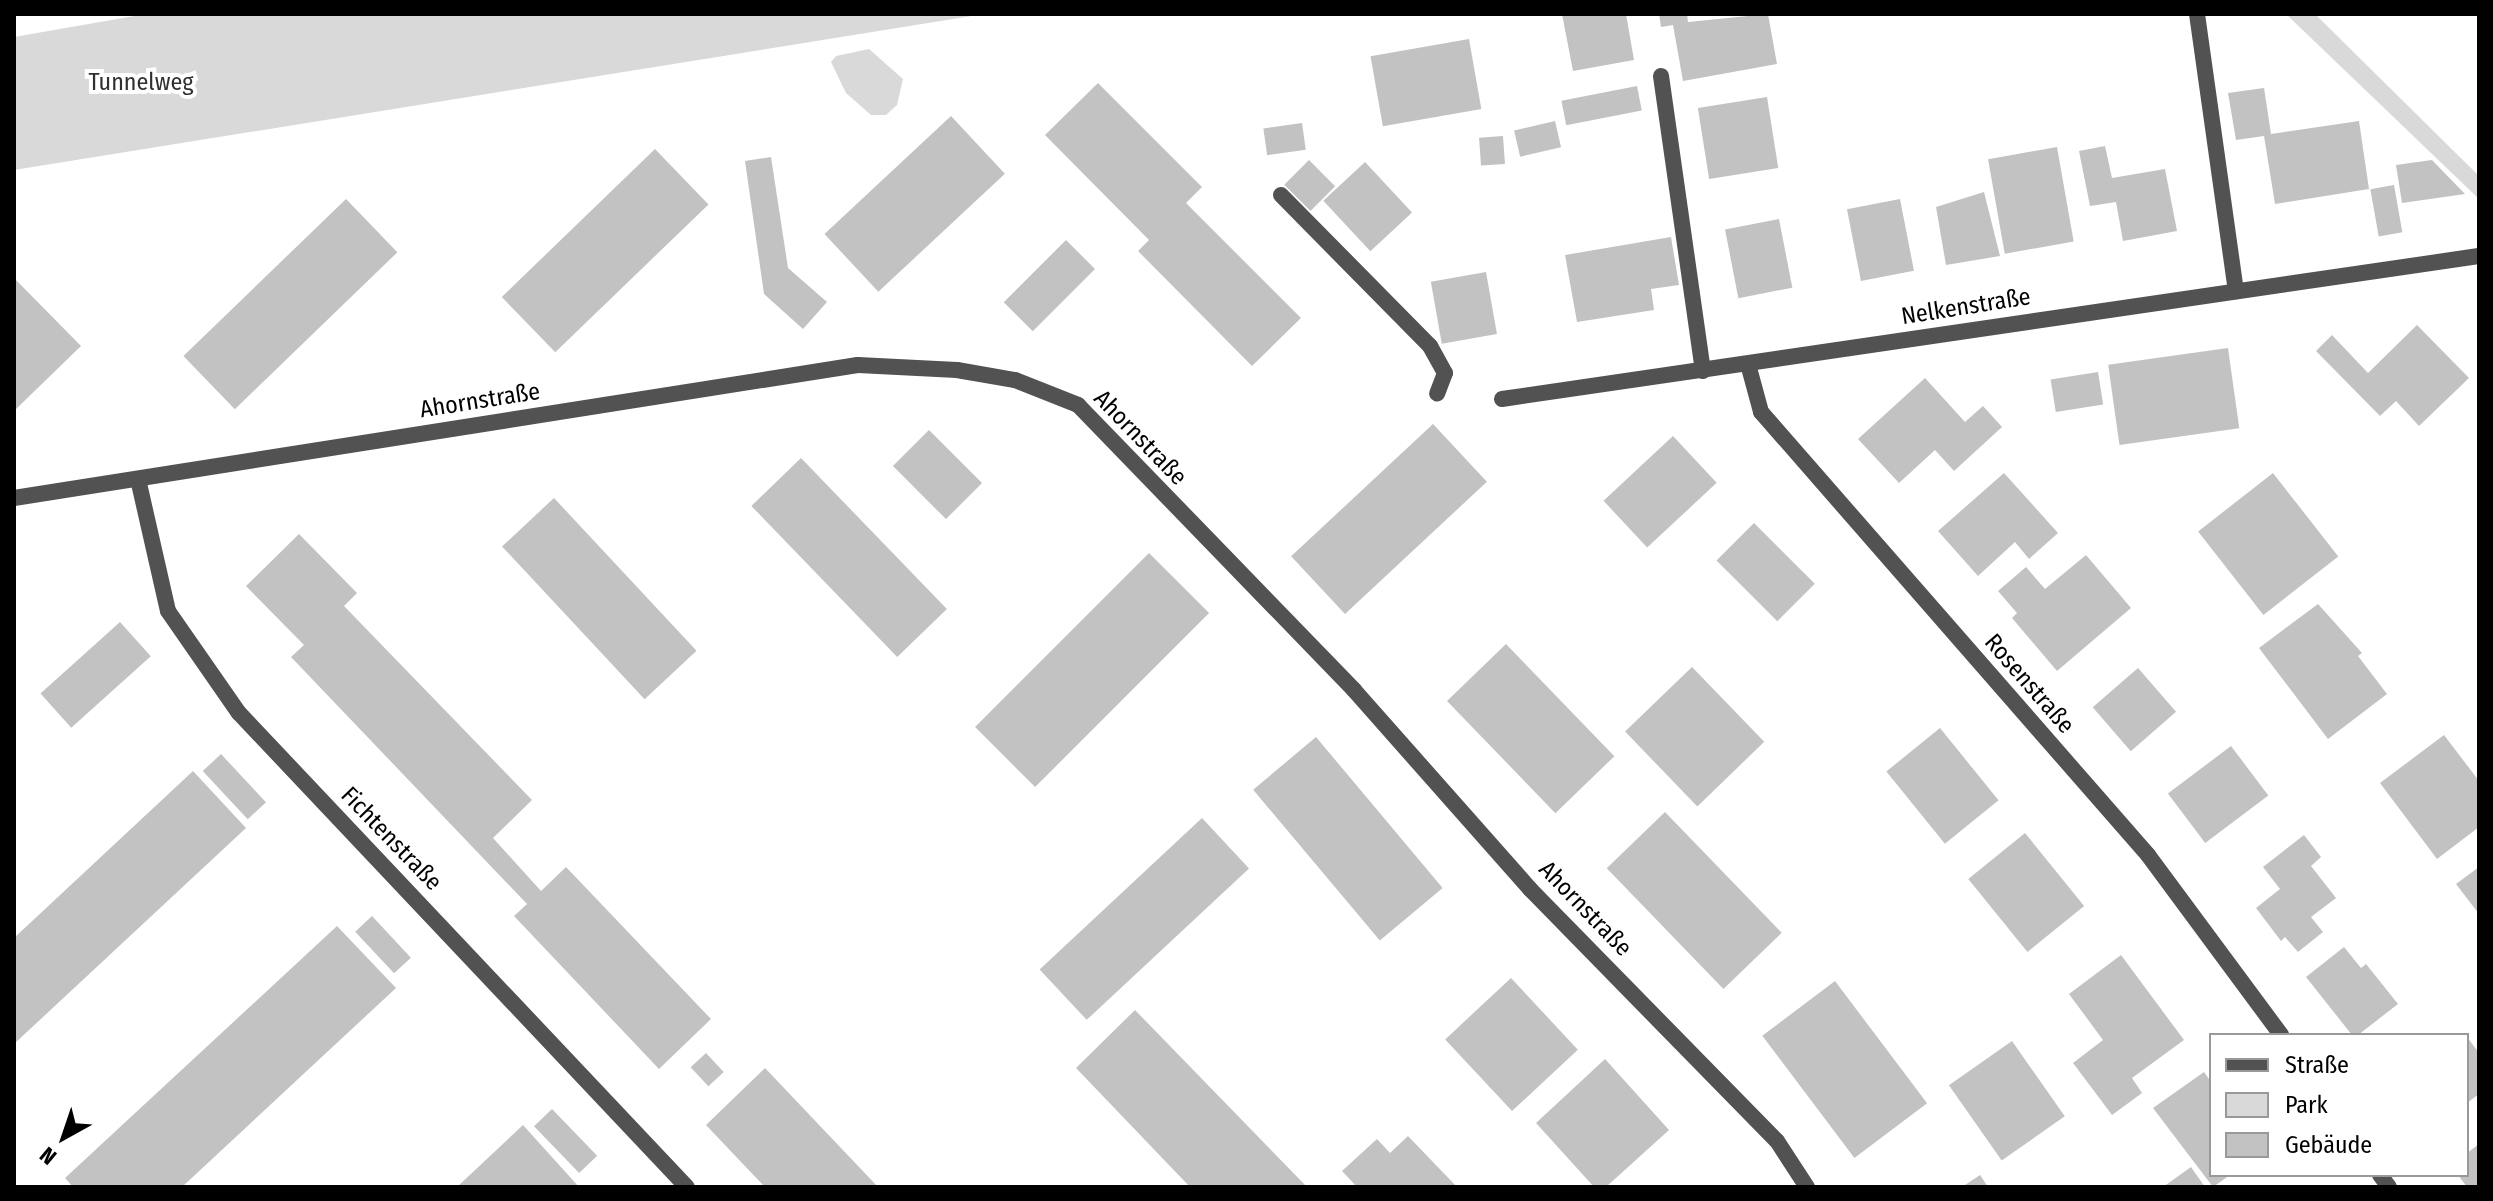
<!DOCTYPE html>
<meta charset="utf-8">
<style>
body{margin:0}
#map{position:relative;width:2493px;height:1201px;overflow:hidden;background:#fff;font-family:"Fira Sans Condensed",sans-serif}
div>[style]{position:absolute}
.green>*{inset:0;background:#d9d9d9}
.building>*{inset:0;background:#c2c2c2;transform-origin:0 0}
.lane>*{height:16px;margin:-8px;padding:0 8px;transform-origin:8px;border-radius:8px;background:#525252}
.street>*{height:16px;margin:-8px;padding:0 8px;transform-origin:8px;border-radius:8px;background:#525252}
span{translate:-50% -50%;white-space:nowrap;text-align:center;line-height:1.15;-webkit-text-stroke:8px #fff;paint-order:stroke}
.park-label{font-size:24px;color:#303030}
.street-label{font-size:24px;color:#000}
.frame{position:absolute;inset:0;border:16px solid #000;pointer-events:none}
.legend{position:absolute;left:2209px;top:1033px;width:260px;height:144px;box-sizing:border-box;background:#fff;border:2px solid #999;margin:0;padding:10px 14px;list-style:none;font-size:24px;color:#000}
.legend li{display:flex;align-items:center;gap:16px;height:40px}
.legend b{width:40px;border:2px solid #999}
.north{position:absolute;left:24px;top:1097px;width:80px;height:80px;-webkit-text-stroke:6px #fff;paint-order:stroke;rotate:220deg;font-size:22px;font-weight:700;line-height:32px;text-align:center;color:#000}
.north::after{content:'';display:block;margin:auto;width:28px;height:36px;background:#000;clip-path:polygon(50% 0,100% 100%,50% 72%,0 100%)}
</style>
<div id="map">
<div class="green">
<div style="clip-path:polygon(146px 14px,984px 14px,14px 170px,14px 37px)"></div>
<div style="clip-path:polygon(2286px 14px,2315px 14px,2479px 176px,2479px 199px)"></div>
<div style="clip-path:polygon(869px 49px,903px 79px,897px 105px,886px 115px,871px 115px,846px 93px,831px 62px,836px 56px)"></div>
</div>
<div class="building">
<div style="clip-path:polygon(1562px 14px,1626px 14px,1634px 60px,1573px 71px)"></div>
<div style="clip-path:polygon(1659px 14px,1687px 14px,1688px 22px,1768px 14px,1777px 64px,1683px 81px,1673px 25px,1661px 27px)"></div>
<div style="left:1469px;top:39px;width:71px;height:100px;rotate:80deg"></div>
<div style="clip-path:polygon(1098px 83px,1202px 187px,1186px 203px,1301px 318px,1252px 366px,1138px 251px,1149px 240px,1045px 135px)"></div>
<div style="left:1637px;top:86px;width:25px;height:77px;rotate:79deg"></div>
<div style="clip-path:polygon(2264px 88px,2271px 134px,2359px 121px,2369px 189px,2275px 204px,2264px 136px,2236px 140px,2228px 93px)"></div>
<div style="left:1767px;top:97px;width:72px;height:70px;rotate:81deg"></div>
<div style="left:951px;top:116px;width:79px;height:173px;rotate:47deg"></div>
<div style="left:1555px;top:121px;width:27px;height:42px;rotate:77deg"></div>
<div style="left:1302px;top:123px;width:27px;height:39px;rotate:82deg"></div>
<div style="left:1503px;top:136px;width:28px;height:24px;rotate:86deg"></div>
<div style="clip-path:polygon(2105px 146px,2112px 178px,2165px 169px,2177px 231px,2123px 241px,2116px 202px,2090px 206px,2079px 151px)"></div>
<div style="left:2057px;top:147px;width:96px;height:70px;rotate:80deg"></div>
<div style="left:655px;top:149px;width:77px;height:213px;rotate:46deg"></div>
<div style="clip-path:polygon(771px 157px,788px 268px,827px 302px,803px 329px,764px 294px,745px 161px)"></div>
<div style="left:1309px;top:160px;width:37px;height:35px;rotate:45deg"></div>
<div style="clip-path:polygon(2432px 160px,2465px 194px,2402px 203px,2396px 165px)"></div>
<div style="left:1365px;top:162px;width:69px;height:57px;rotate:47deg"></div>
<div style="left:2394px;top:185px;width:48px;height:24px;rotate:80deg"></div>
<div style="clip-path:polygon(1984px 192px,2000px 256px,1946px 265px,1936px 207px)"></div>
<div style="left:346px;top:199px;width:74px;height:226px;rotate:46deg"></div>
<div style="left:1900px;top:199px;width:73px;height:54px;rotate:79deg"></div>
<div style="left:1779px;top:219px;width:70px;height:55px;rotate:79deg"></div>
<div style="clip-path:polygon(1671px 237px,1679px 285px,1651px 289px,1654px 310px,1577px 322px,1565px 255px)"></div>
<div style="left:1066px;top:240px;width:41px;height:88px;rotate:45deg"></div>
<div style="left:1486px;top:272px;width:63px;height:56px;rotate:80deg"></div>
<div style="clip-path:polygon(14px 278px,81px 346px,14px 411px)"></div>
<div style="clip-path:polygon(2417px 325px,2469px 378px,2419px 426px,2396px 401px,2380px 416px,2316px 351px,2332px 335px,2368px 373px)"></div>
<div style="left:2228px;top:348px;width:81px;height:121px;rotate:82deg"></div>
<div style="left:2098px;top:372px;width:33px;height:48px;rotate:81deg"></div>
<div style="clip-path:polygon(1925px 378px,1965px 422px,1983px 406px,2002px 427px,1954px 471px,1935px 450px,1899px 483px,1858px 439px)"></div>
<div style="left:1433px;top:424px;width:79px;height:194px;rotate:47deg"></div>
<div style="left:929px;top:430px;width:75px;height:51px;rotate:45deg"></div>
<div style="left:1673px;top:436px;width:64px;height:95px;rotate:47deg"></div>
<div style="left:801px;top:458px;width:210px;height:69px;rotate:46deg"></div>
<div style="clip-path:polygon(2004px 473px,2058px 533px,2029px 559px,2015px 542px,1978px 576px,1938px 531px)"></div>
<div style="left:2273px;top:473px;width:106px;height:95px;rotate:52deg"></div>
<div style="left:554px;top:498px;width:209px;height:71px;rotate:47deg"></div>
<div style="left:1754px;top:523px;width:86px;height:53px;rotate:45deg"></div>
<div style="clip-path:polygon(299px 534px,357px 593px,344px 606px,532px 800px,493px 838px,541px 891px,566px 867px,711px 1019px,659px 1069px,514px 916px,527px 904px,291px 657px,304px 645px,246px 586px)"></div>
<div style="left:1149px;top:553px;width:85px;height:246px;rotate:45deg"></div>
<div style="clip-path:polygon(2086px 555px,2131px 608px,2057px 671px,2012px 618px,2017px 613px,1998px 591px,2026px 567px,2045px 589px)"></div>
<div style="clip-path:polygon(2318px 604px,2362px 653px,2358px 656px,2387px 694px,2328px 739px,2259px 648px)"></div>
<div style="left:120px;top:622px;width:46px;height:107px;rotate:48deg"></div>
<div style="left:1506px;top:644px;width:156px;height:82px;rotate:46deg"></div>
<div style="left:1692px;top:667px;width:104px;height:93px;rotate:46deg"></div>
<div style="left:2138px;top:668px;width:58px;height:60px;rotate:49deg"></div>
<div style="left:1940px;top:728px;width:93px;height:69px;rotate:51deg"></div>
<div style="clip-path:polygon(2444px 735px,2479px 781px,2479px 827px,2437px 859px,2380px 783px)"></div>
<div style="left:1316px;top:737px;width:197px;height:82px;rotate:50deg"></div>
<div style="left:2231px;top:746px;width:62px;height:79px;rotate:53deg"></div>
<div style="left:221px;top:754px;width:66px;height:25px;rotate:47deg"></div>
<div style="clip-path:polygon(193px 771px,246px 828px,14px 1044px,14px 938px)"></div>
<div style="left:1665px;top:812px;width:168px;height:81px;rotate:46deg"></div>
<div style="left:1202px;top:818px;width:69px;height:222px;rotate:47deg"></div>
<div style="left:2025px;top:833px;width:94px;height:73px;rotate:51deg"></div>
<div style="clip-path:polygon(2304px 835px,2321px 857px,2311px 866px,2336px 898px,2311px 917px,2323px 932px,2298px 952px,2285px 937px,2281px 941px,2256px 908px,2280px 889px,2263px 867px)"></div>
<div style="clip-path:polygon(2479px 867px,2479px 914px,2456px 884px)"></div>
<div style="left:372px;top:916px;width:57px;height:23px;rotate:47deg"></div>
<div style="clip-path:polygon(337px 926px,396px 988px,182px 1187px,73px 1187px,65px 1178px)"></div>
<div style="clip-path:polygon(2344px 947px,2361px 968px,2366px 964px,2398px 1004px,2358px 1035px,2352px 1035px,2306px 977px)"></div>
<div style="clip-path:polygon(2121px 955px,2184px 1040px,2132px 1078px,2142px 1093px,2112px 1115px,2073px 1063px,2103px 1040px,2069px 994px)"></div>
<div style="left:1511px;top:978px;width:98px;height:90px;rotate:47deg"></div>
<div style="left:1835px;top:981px;width:153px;height:91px;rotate:53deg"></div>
<div style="clip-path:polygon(1135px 1010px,1307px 1187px,1190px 1187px,1076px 1068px)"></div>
<div style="clip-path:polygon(2467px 1037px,2479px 1053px,2479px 1094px,2467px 1103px)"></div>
<div style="left:2012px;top:1041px;width:92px;height:77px;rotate:55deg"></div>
<div style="left:706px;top:1053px;width:26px;height:21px;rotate:47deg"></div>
<div style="clip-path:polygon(1605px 1059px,1669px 1130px,1606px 1187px,1594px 1187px,1536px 1123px)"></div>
<div style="clip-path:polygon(765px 1068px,878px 1187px,765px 1187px,742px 1163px,706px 1125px)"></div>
<div style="clip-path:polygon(2204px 1072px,2211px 1082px,2211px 1175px,2230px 1175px,2213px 1187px,2153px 1108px)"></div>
<div style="left:552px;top:1109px;width:65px;height:25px;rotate:46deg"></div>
<div style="clip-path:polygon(523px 1125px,579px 1187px,457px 1187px)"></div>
<div style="clip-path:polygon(1408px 1136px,1457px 1187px,1357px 1187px,1342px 1171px,1377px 1139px,1390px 1153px)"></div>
<div style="clip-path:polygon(2479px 1144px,2479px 1187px,2467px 1187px,2458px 1175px,2467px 1175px,2467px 1153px)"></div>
<div style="clip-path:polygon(2191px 1167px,2205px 1187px,2163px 1187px)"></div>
<div style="clip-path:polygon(1980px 1175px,1988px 1187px,1962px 1187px)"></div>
</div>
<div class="lane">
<div style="left:2197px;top:14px;width:280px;rotate:82deg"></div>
<div style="left:1661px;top:76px;width:298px;rotate:81.9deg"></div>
<div style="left:1281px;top:195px;width:212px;rotate:45.4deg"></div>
<div style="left:1430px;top:346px;width:31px;rotate:61deg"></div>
<div style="left:1445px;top:373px;width:22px;rotate:111deg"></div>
</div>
<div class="street">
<div style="left:1748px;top:364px;width:50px;rotate:74.8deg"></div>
<div style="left:1761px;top:412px;width:588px;rotate:48.86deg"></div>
<div style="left:2148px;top:855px;width:224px;rotate:53.5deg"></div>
<div style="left:1502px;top:399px;width:987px;rotate:-8.33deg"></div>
<div style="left:138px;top:479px;width:135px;rotate:77.2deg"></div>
<div style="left:168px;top:611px;width:124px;rotate:55.2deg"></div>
<div style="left:239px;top:713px;width:652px;rotate:46.62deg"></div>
<div style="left:14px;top:498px;width:854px;rotate:-8.96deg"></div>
<div style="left:858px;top:365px;width:99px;rotate:2.9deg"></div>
<div style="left:957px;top:370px;width:59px;rotate:9.8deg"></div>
<div style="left:1015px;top:380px;width:68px;rotate:21.6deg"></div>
<div style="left:1078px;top:405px;width:397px;rotate:45.9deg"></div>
<div style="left:1354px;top:690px;width:266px;rotate:48.5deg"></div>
<div style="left:1530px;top:889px;width:353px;rotate:45.6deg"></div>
<div style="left:1777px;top:1141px;width:55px;rotate:56.9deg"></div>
<div style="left:2380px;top:1175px;width:15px;rotate:53deg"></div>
</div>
<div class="park-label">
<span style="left:141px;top:83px">Tunnelweg</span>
</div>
<div class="street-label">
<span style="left:1966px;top:307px;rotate:-9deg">Nelkenstraße</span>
<span style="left:480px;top:401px;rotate:-9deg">Ahornstraße</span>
<span style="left:1140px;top:438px;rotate:46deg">Ahornstraße</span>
<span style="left:2029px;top:684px;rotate:49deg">Rosenstraße</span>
<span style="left:391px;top:839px;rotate:46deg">Fichtenstraße</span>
<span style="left:1585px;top:909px;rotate:46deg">Ahornstraße</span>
</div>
<div class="frame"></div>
<ul class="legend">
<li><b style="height:10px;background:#525252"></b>Straße</li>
<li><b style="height:22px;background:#d9d9d9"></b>Park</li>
<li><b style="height:22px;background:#c2c2c2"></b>Gebäude</li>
</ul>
<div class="north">N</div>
</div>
